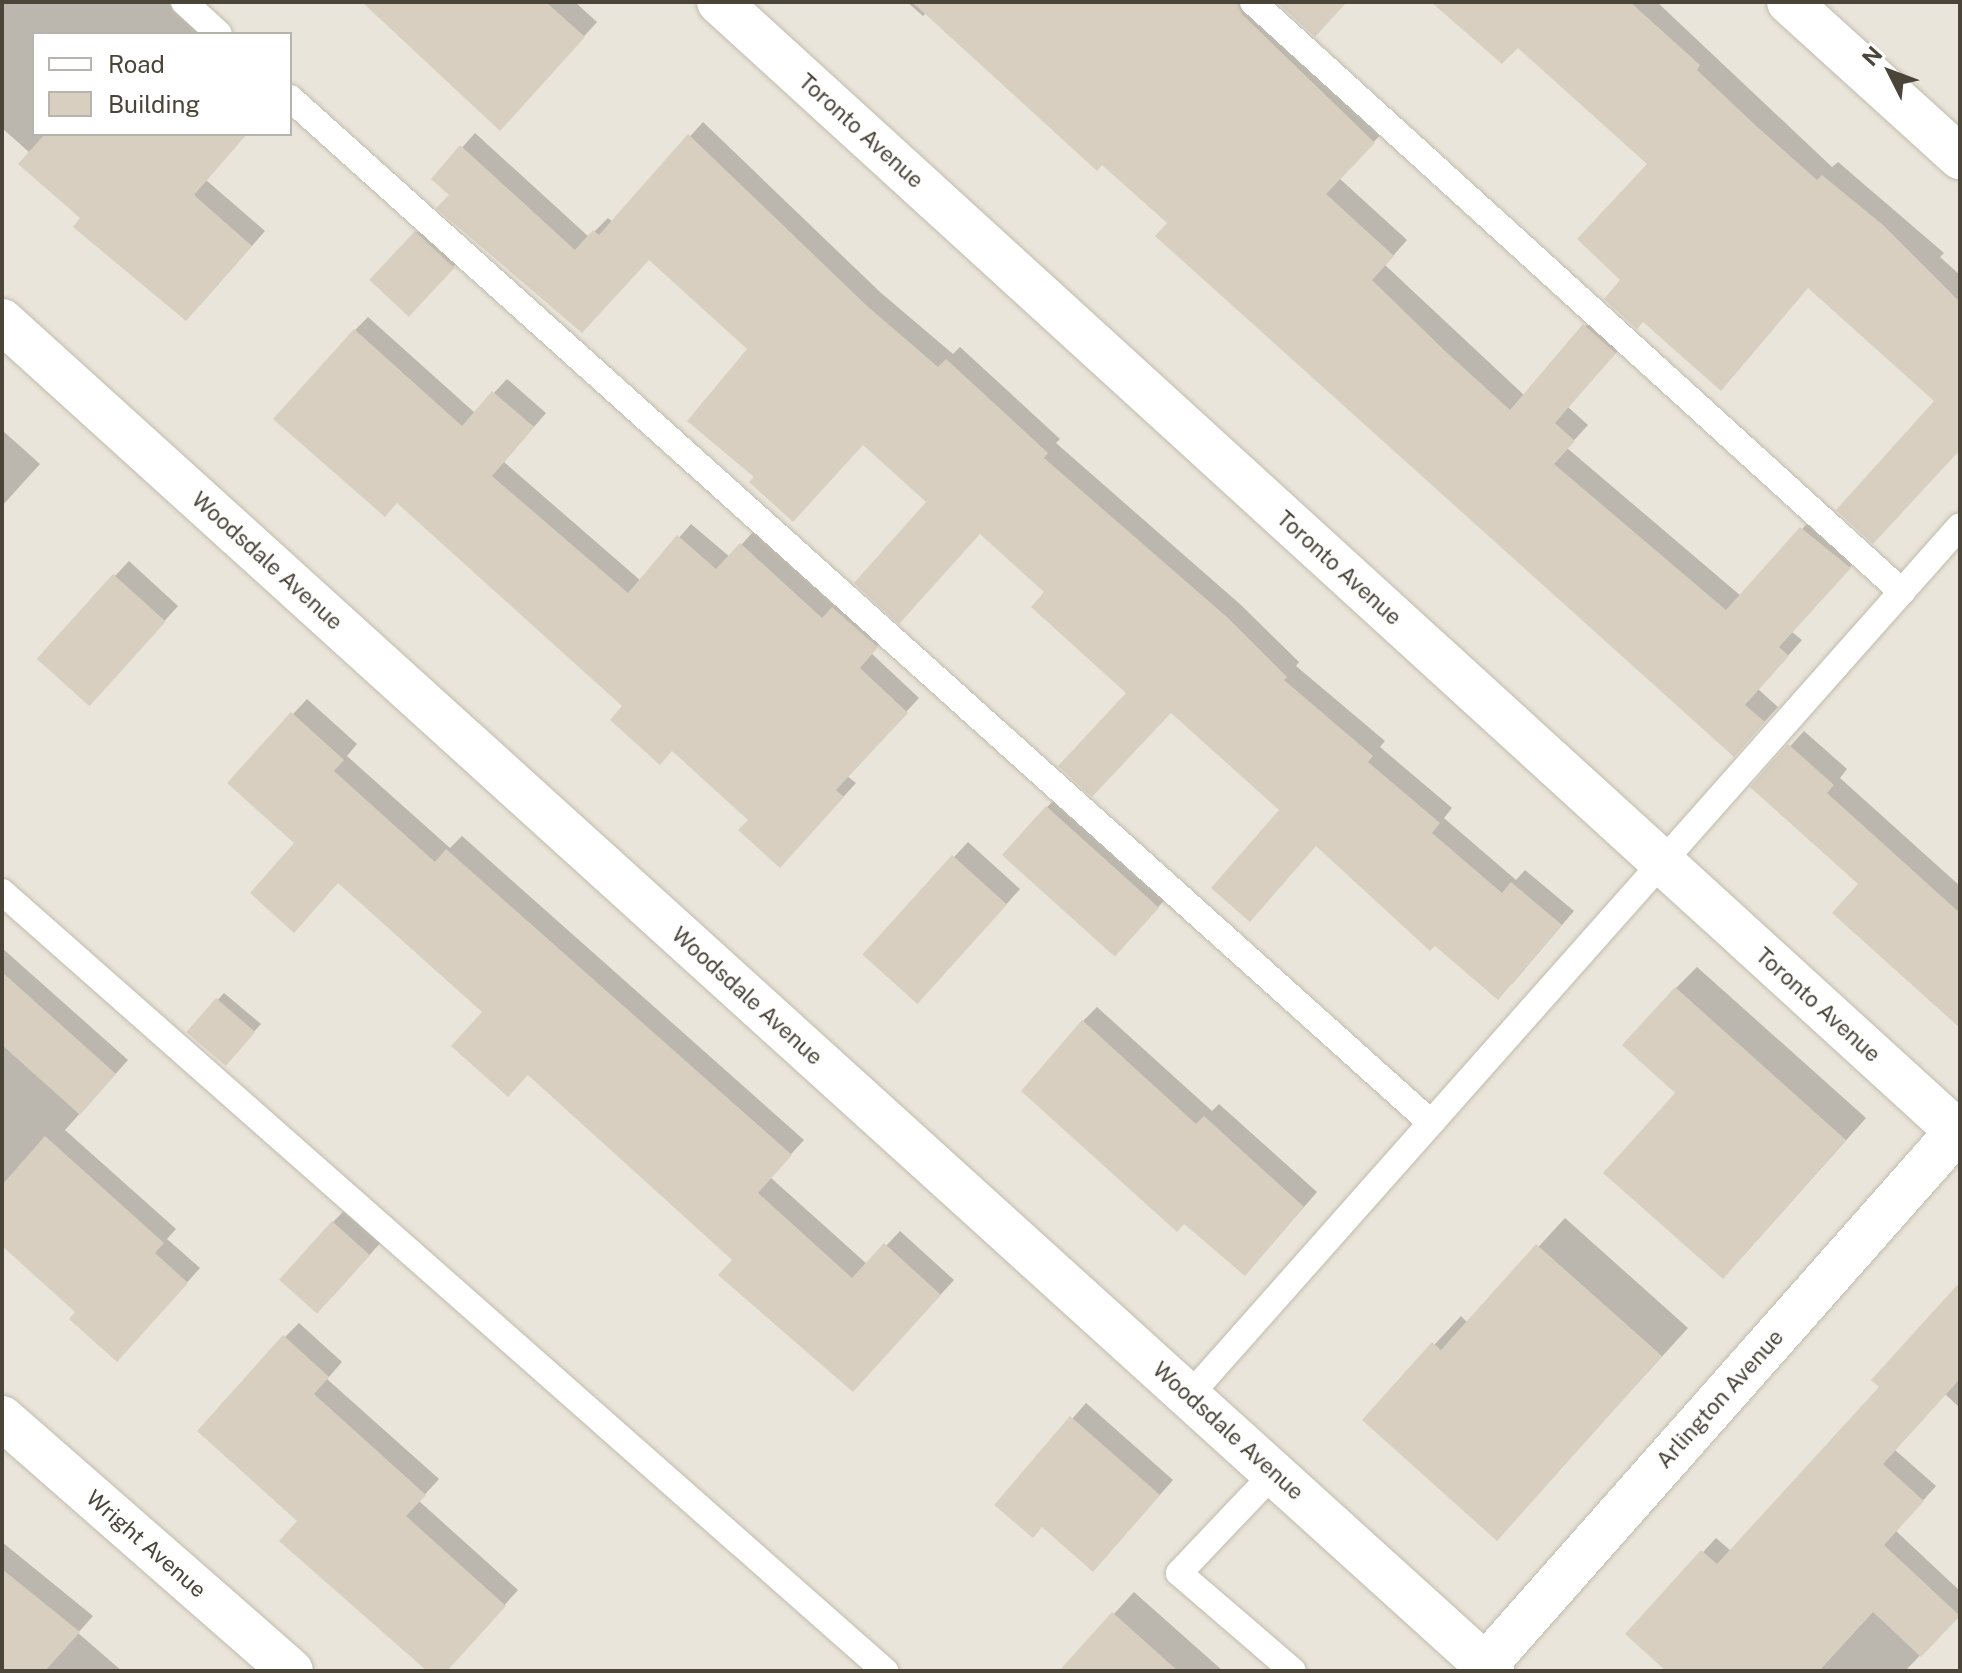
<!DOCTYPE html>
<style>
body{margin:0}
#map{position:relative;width:1962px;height:1673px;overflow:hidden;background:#f6f3ec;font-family:"Public Sans",sans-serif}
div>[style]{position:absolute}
.residential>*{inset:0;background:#eae5da}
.shadow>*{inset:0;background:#0003;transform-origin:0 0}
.building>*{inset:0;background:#d8cfc1;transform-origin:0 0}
.roads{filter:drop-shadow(0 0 2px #c2bbae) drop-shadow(0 0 2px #c2bbae)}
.service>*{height:26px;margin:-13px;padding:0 13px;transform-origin:13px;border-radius:13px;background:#fff}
.minor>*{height:44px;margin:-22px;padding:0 22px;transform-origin:22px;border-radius:22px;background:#fff}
.tertiary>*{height:44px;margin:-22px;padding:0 22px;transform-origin:22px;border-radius:22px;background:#fff}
span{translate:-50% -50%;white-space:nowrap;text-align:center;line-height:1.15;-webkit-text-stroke:6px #fff;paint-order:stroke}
.street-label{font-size:22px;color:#4b4439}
.frame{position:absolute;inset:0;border:4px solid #4b4439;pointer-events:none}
.legend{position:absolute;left:32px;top:32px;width:260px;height:104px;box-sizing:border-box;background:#fff;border:2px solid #b7b4b0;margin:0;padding:10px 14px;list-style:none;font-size:24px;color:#4b4439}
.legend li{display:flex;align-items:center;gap:16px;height:40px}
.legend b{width:40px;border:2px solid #b7b4b0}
.north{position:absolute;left:1850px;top:32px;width:80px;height:80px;-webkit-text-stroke:6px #fff;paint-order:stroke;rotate:312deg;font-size:22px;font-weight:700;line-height:32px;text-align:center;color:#4b4439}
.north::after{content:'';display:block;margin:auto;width:28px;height:36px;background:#4b4439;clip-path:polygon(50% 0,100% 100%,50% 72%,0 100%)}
</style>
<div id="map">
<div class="residential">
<div style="clip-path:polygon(evenodd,2px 2px,1960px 2px,1960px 1671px,2px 1671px,2px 2px,34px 34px,290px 34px,290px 134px,34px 134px,34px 34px)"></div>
</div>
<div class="shadow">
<div style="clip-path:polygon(2px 2px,189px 2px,212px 34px,34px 34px,34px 134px,246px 134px,206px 180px,265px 231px,200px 305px,83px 218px,30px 153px,2px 128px)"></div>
<div style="clip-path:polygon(365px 2px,575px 2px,597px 22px,514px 114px)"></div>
<div style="clip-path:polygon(907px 2px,1259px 2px,1388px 127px,1339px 178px,1407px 240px,1385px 265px,1525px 396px,1599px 311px,1629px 338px,1568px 407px,1588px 425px,1567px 448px,1741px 596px,1816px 514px,1864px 552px,1792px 632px,1802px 640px,1758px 689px,1778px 707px,1748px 740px,1170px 223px,926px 13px,923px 16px)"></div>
<div style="clip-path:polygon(1434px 2px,1657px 2px,1832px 167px,1838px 162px,1944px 253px,1940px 257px,1960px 275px,1960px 448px,1935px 400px,1809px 286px,1623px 280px,1650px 163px,1519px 45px)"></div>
<div style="clip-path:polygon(703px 122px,880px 292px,953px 354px,960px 347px,1060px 439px,1056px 443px,1241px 605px,1299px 662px,1296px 666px,1385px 741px,1380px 747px,1452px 808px,1444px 818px,1516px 880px,1525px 870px,1574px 911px,1512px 984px,1282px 809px,1172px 710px,1129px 693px,1047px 591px,981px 532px,929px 502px,863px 443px,756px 477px,750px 349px,649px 258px,596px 317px,434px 179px,475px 133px,589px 237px,608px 218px,613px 222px)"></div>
<div style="left:423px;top:226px;width:50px;height:73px;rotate:43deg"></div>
<div style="clip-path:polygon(368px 317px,475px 413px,507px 379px,546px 413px,504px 462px,641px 581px,691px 524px,730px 557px,754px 531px,836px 606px,847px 595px,889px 633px,871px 653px,919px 698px,847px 776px,856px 783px,793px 852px,625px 706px,355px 330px)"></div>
<div style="clip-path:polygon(2px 430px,40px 464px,2px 506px)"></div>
<div style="clip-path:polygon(129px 561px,178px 606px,103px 689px,115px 576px)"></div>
<div style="clip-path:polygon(307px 699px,357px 744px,347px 756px,450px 848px,462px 836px,804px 1140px,770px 1177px,868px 1265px,900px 1231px,954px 1280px,867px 1375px,735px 1260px,485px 1012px,230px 783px)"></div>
<div style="clip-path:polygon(1804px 731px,1847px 769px,1840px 778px,1960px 886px,1960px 1002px,1860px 884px,1753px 787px)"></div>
<div style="clip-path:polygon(1059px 796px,1169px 895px,1126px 943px,1047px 807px)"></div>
<div style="clip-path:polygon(968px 842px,1020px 889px,932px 987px,865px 954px)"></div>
<div style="clip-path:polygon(2px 948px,128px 1060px,65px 1130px,176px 1229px,167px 1239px,200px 1268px,130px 1346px,78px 1312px,2px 1244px)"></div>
<div style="clip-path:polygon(1697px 967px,1866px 1118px,1744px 1255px,1677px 1093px,1676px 988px)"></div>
<div style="clip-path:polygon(224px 993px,261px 1024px,232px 1056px,190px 1031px)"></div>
<div style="clip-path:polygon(1097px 1007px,1212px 1111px,1219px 1104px,1317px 1192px,1259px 1259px,1185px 1221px,1083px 1021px)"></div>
<div style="clip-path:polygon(347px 1208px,383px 1240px,332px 1297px,333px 1222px)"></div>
<div style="clip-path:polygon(1565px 1218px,1688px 1328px,1497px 1538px,1365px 1420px,1461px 1316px,1468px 1323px)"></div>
<div style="clip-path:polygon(1960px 1285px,1960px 1408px,1945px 1394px,1895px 1450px,1936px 1486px,1896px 1531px,1960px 1591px,1960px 1614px,1905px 1671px,1668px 1671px,1628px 1634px,1716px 1538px,1731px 1551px,1882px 1387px)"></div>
<div style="clip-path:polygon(299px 1323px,342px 1362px,327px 1379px,439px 1479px,419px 1501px,518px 1590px,445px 1671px,430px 1671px,300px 1521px,285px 1337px)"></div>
<div style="clip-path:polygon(1086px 1403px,1173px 1480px,1107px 1555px,997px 1505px)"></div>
<div style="clip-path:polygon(2px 1542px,93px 1616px,78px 1633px,122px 1671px,2px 1671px)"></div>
<div style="clip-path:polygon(1134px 1592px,1223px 1671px,1062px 1671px)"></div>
</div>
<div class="building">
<div style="clip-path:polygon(362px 2px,546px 2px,585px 37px,500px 131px)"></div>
<div style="clip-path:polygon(912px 2px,1237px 2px,1242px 14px,1375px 143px,1326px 194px,1394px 256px,1372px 280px,1444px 350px,1510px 410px,1583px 324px,1616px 353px,1555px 423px,1575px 441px,1554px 464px,1726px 610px,1800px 527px,1851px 568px,1779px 647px,1789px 656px,1745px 705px,1765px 722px,1734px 757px,1155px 236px,1167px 223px,1102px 165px,1097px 171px)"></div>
<div style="clip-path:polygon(1277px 2px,1347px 2px,1315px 37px)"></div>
<div style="clip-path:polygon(1431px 2px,1630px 2px,1700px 65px,1697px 70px,1753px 123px,1817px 180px,1822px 175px,1883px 225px,1960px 302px,1960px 450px,1873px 544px,1836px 510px,1934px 401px,1808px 288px,1721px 391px,1643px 322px,1637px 329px,1604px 299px,1620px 280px,1577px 239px,1647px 164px,1518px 48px,1502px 64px)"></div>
<div style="clip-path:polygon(45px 134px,247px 134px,194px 195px,252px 246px,186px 321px,73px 227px,80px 218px,18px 164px)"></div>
<div style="clip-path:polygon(688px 134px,866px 305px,938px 367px,946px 359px,1048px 453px,1044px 458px,1228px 618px,1287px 677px,1284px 680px,1373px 756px,1368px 762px,1440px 823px,1432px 833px,1502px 893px,1511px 882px,1562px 925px,1498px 1000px,1435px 946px,1430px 951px,1316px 846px,1250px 922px,1211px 888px,1279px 810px,1171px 713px,1092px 797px,1058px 766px,1126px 693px,1031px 607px,1044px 592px,980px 534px,899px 624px,854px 583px,926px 502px,863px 445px,793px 522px,749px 482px,754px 477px,687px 421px,747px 349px,649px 260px,582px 333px,436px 208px,449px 195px,431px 179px,460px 145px,575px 250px,593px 230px,599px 235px)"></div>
<div style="left:415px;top:231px;width:54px;height:67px;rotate:43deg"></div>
<div style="clip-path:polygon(354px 329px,462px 426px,492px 391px,534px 427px,492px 476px,628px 593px,677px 535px,716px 569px,740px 543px,822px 618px,832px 607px,878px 647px,860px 668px,908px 713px,836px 790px,844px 797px,780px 868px,738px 830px,748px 820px,672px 751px,660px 765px,610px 720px,622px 706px,397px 503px,385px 517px,273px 419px)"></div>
<div style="left:113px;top:574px;width:71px;height:114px;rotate:42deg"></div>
<div style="clip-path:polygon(291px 712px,344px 760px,334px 771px,435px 862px,446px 849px,792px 1155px,758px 1193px,852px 1278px,884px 1243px,941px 1295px,853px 1392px,718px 1275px,732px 1260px,528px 1075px,508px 1097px,451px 1046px,482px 1012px,338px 883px,294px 933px,250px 893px,294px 843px,227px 783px)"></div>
<div style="clip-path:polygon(1788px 744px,1834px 785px,1827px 793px,1960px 913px,1960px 1028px,1832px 913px,1858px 884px,1750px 787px)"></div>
<div style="left:1046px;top:806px;width:152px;height:66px;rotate:42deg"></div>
<div style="left:952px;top:855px;width:74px;height:134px;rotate:42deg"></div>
<div style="clip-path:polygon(2px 972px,116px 1074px,80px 1115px,2px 1045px)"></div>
<div style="clip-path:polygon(1675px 987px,1846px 1140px,1723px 1279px,1603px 1173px,1675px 1093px,1622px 1045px)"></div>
<div style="left:216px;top:998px;width:52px;height:45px;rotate:41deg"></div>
<div style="clip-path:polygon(1082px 1020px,1196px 1124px,1204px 1116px,1304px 1207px,1245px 1276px,1184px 1224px,1177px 1232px,1021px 1091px)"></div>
<div style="clip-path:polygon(45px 1136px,164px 1243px,155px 1253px,188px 1283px,117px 1362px,69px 1319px,75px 1312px,2px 1246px,2px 1185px)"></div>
<div style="left:332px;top:1221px;width:51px;height:79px;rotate:42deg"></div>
<div style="clip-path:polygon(1536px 1244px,1662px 1356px,1497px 1541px,1362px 1420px,1432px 1342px,1441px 1350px)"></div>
<div style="clip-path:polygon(1960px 1282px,1960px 1379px,1883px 1464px,1924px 1501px,1884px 1545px,1960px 1616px,1921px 1657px,1873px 1612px,1819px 1671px,1666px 1671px,1625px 1634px,1701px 1550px,1717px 1564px,1879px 1387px,1871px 1380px)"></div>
<div style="clip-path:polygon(283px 1335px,329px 1377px,314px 1394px,426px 1495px,406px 1516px,506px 1606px,447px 1671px,427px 1671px,279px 1541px,297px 1521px,197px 1431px)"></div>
<div style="clip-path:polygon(1070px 1416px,1160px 1495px,1093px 1572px,1042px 1527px,1033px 1538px,994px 1505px)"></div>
<div style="clip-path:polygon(2px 1569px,80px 1632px,45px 1671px,2px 1671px)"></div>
<div style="clip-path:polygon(1112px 1612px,1178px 1671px,1059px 1671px)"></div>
</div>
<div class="roads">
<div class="service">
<div style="left:184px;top:2px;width:47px;rotate:42.4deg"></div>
<div style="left:1253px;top:2px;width:877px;rotate:42.27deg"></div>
<div style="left:290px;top:98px;width:1534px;rotate:41.93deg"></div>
<div style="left:2px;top:892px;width:1178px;rotate:41.42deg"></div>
<div style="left:1189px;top:1396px;width:1162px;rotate:-48.45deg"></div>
<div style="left:1274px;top:1473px;width:138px;rotate:133.5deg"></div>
<div style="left:1179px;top:1573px;width:150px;rotate:40.7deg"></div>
</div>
<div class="minor">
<div style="left:719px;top:2px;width:1680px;rotate:42.37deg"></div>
<div style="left:1789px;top:2px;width:231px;rotate:42.2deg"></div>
<div style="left:2px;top:1418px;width:384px;rotate:41.2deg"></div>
</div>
<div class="tertiary">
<div style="left:2px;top:321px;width:2011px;rotate:42.18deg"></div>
<div style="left:1480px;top:1671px;width:725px;rotate:-48.52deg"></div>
</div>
</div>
<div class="street-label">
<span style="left:861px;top:131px;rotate:42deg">Toronto Avenue</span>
<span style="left:267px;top:561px;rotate:42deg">Woodsdale Avenue</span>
<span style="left:1339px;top:568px;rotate:42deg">Toronto Avenue</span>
<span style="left:747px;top:996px;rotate:42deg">Woodsdale Avenue</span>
<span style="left:1818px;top:1005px;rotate:42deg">Toronto Avenue</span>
<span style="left:1720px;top:1399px;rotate:-48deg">Arlington Avenue</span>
<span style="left:1228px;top:1431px;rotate:42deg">Woodsdale Avenue</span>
<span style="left:146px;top:1544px;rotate:41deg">Wright Avenue</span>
</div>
<div class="frame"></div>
<ul class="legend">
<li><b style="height:10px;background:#fff"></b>Road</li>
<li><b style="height:22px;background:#d8cfc1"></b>Building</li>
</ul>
<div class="north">N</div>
</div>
